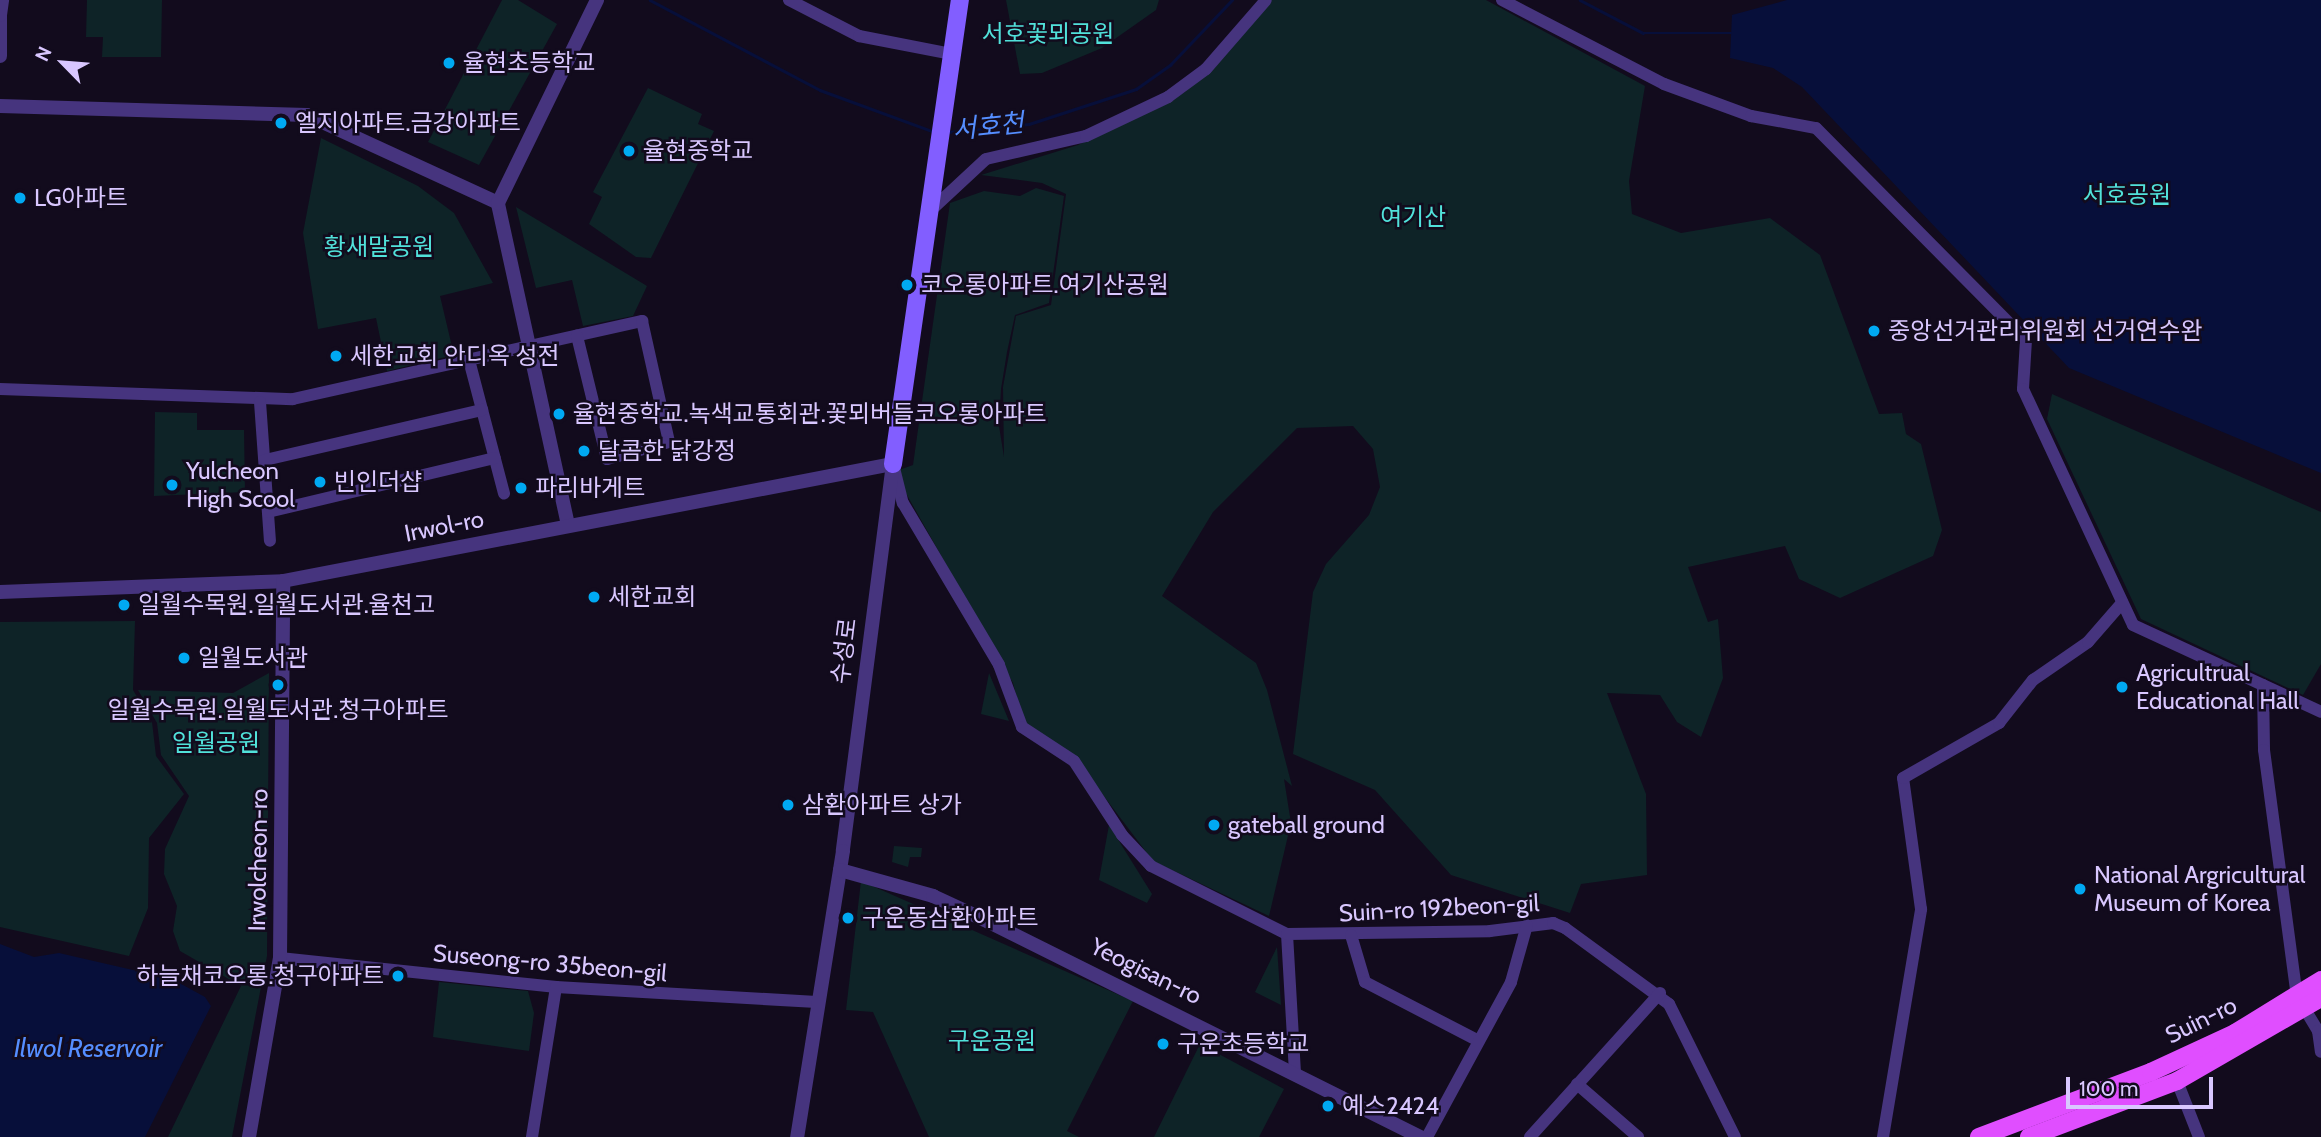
<!DOCTYPE html>
<meta charset="utf-8">
<style>
body{margin:0}
#map{position:relative;width:2321px;height:1137px;overflow:hidden;background:#120b1d;font-family:Cabin,"Noto Sans KR",sans-serif}
div>[style]{position:absolute}
.green>*{inset:0;background:#0e2327}
.water>*{inset:0;background:#070f3a}
.stream>*{height:2.5px;margin:-1.25px;padding:0 1.25px;transform-origin:1.25px;border-radius:1.25px;background:#070f3a}
.minor>*{height:12px;margin:-6px;padding:0 6px;transform-origin:6px;border-radius:6px;background:#46347e}
.tertiary>*{height:14px;margin:-7px;padding:0 7px;transform-origin:7px;border-radius:7px;background:#46347e}
.secondary>*{height:18px;margin:-9px;padding:0 9px;transform-origin:9px;border-radius:9px;background:#825eff}
.primary>*{height:18px;margin:-9px;padding:0 9px;transform-origin:9px;border-radius:9px;background:#e04eff}
.dots>*{width:19px;height:19px;translate:-50% -50%;box-sizing:border-box;border:4px solid #120b1d;border-radius:50%}
span{translate:-50% -50%;white-space:nowrap;text-align:center;line-height:1.15;-webkit-text-stroke:5px #120b1d;paint-order:stroke}
.park-label{font-size:24px;color:#51e1da}
.poi-label{font-size:24px;color:#d9c7ff}
.left{translate:0 -50%;text-align:left}
.right{translate:-100% -50%;text-align:right}
.street-label{font-size:24px;color:#d9c7ff}
.water-label{font-size:26px;color:#558eff;font-style:italic}
.north{position:absolute;left:28px;top:28px;width:70px;height:70px;-webkit-text-stroke:5px #120b1d;paint-order:stroke;rotate:295deg;font-size:19px;font-weight:700;line-height:28px;text-align:center;color:#d9c7ff}
.north::after{content:'';display:block;margin:auto;width:24px;height:32px;background:#d9c7ff;clip-path:polygon(50% 0,100% 100%,50% 72%,0 100%)}
.scale{position:absolute;left:2066px;top:1077px;width:147px;height:32px;box-sizing:border-box;border:4px solid #d9c7ff;border-top:0;padding-left:9px;font-size:21px;line-height:24px;white-space:nowrap;color:#d9c7ff;-webkit-text-stroke:5px #120b1d;paint-order:stroke}
</style>
<div id="map">
<div class="green">
<div style="clip-path:polygon(87px 0,162px 0,161px 57px,102px 57px,103px 37px,86px 37px)"></div>
<div style="clip-path:polygon(502px 0,518px 0,557px 24px,479px 165px,428px 142px)"></div>
<div style="clip-path:polygon(1006px 0,1159px 0,1156px 10px,1102px 48px,1042px 73px,1020px 74px)"></div>
<div style="clip-path:polygon(1270px 0,1486px 0,1645px 86px,1629px 181px,1632px 214px,1681px 233px,1770px 218px,1820px 255px,1879px 414px,1902px 413px,1906px 434px,1921px 444px,1942px 530px,1933px 556px,1840px 598px,1799px 579px,1785px 546px,1688px 567px,1708px 622px,1718px 619px,1723px 678px,1701px 737px,1677px 722px,1660px 695px,1607px 693px,1646px 794px,1647px 875px,1581px 884px,1570px 913px,1451px 875px,1375px 790px,1293px 754px,1313px 592px,1326px 564px,1369px 515px,1380px 487px,1373px 449px,1353px 426px,1297px 428px,1213px 512px,1162px 596px,1256px 663px,1267px 690px,1292px 786px,1284px 779px,1291px 823px,1269px 916px,1153px 861px,1075px 758px,1024px 725px,1013px 683px,903px 488px,899px 470px,913px 465px,950px 203px,984px 191px,1020px 196px,1036px 188px,1064px 196px,1049px 303px,1015px 315px,1007px 352px,1001px 389px,999px 426px,1004px 457px,1003px 387px,1016px 316px,1051px 305px,1066px 194px,1042px 183px,981px 175px,1078px 145px,1185px 92px)"></div>
<div style="clip-path:polygon(648px 88px,702px 114px,698px 124px,714px 131px,651px 258px,636px 257px,589px 224px,602px 197px,593px 192px)"></div>
<div style="clip-path:polygon(321px 138px,418px 186px,454px 213px,493px 283px,440px 296px,454px 355px,387px 371px,376px 318px,318px 329px,303px 233px)"></div>
<div style="clip-path:polygon(516px 207px,647px 286px,633px 316px,583px 326px,572px 280px,536px 288px)"></div>
<div style="clip-path:polygon(2052px 394px,2321px 512px,2321px 664px,2303px 695px,2141px 619px,2047px 419px)"></div>
<div style="clip-path:polygon(155px 412px,197px 413px,197px 430px,244px 430px,245px 492px,154px 496px)"></div>
<div style="clip-path:polygon(135px 621px,133px 690px,152px 722px,156px 756px,184px 794px,149px 838px,148px 908px,129px 956px,0 927px,0 622px)"></div>
<div style="clip-path:polygon(269px 673px,267px 956px,232px 1137px,168px 1137px,241px 986px,180px 951px,173px 931px,177px 906px,164px 874px,165px 849px,189px 796px,161px 755px,157px 723px,138px 690px,233px 693px)"></div>
<div style="clip-path:polygon(989px 673px,1009px 721px,981px 714px)"></div>
<div style="clip-path:polygon(1109px 825px,1152px 894px,1147px 903px,1099px 880px)"></div>
<div style="clip-path:polygon(894px 846px,922px 848px,921px 857px,910px 857px,908px 867px,892px 862px)"></div>
<div style="clip-path:polygon(861px 881px,1133px 1001px,1067px 1131px,1079px 1137px,929px 1137px,873px 1012px,846px 1010px)"></div>
<div style="clip-path:polygon(1277px 947px,1281px 1005px,1255px 992px)"></div>
<div style="clip-path:polygon(439px 982px,528px 991px,534px 1013px,529px 1051px,433px 1037px)"></div>
<div style="clip-path:polygon(1200px 1044px,1284px 1089px,1259px 1137px,1154px 1137px)"></div>
</div>
<div class="water">
<div style="clip-path:polygon(1787px 0,2321px 0,2321px 473px,2069px 368px,1802px 87px,1773px 68px,1730px 58px,1732px 15px)"></div>
<div style="clip-path:polygon(0 944px,34px 957px,59px 953px,172px 979px,205px 997px,211px 1006px,145px 1137px,0 1137px)"></div>
</div>
<div class="stream">
<div style="left:650px;top:0;width:192px;rotate:27.9deg"></div>
<div style="left:820px;top:90px;width:122px;rotate:20.1deg"></div>
<div style="left:1580px;top:0;width:71px;rotate:27.6deg"></div>
<div style="left:1643px;top:33px;width:88px"></div>
<div style="left:949px;top:132px;width:80px;rotate:-5.7deg"></div>
<div style="left:1029px;top:124px;width:113px;rotate:-18.1deg"></div>
<div style="left:1136px;top:89px;width:42px;rotate:-35.2deg"></div>
<div style="left:1170px;top:65px;width:90px;rotate:-46.4deg"></div>
</div>
<div class="minor">
<div style="left:789px;top:0;width:79px;rotate:27.2deg"></div>
<div style="left:859px;top:36px;width:95px;rotate:11deg"></div>
<div style="left:1502px;top:0;width:182px;rotate:27.4deg"></div>
<div style="left:1664px;top:84px;width:93px;rotate:20.2deg"></div>
<div style="left:1751px;top:116px;width:66px;rotate:10.5deg"></div>
<div style="left:1816px;top:128px;width:298px;rotate:45.3deg"></div>
<div style="left:2026px;top:340px;width:49px;rotate:93.5deg"></div>
<div style="left:2023px;top:389px;width:260px;rotate:65deg"></div>
<div style="left:2133px;top:625px;width:207px;rotate:24.8deg"></div>
<div style="left:930px;top:211px;width:76px;rotate:-42.9deg"></div>
<div style="left:986px;top:159px;width:103px;rotate:-13deg"></div>
<div style="left:1086px;top:136px;width:91px;rotate:-25.4deg"></div>
<div style="left:1168px;top:97px;width:47px;rotate:-36.4deg"></div>
<div style="left:1206px;top:69px;width:91px;rotate:-49deg"></div>
<div style="left:469px;top:360px;width:138px;rotate:75.3deg"></div>
<div style="left:0;top:389px;width:293px;rotate:2deg"></div>
<div style="left:293px;top:399px;width:358px;rotate:-12.6deg"></div>
<div style="left:642px;top:321px;width:124px;rotate:77.4deg"></div>
<div style="left:669px;top:442px;width:64px;rotate:164.7deg"></div>
<div style="left:607px;top:459px;width:127px;rotate:-103.7deg"></div>
<div style="left:260px;top:402px;width:139px;rotate:85.9deg"></div>
<div style="left:265px;top:460px;width:223px;rotate:-13deg"></div>
<div style="left:894px;top:468px;width:36px;rotate:76deg"></div>
<div style="left:903px;top:503px;width:188px;rotate:59.3deg"></div>
<div style="left:999px;top:665px;width:66px;rotate:69.6deg"></div>
<div style="left:1022px;top:727px;width:62px;rotate:33.2deg"></div>
<div style="left:1074px;top:761px;width:88px;rotate:57deg"></div>
<div style="left:1122px;top:835px;width:42px;rotate:46.9deg"></div>
<div style="left:1151px;top:866px;width:152px;rotate:26.6deg"></div>
<div style="left:1287px;top:934px;width:138px;rotate:86.7deg"></div>
<div style="left:268px;top:512px;width:233px;rotate:-13.4deg"></div>
<div style="left:2263px;top:685px;width:65px;rotate:89.1deg"></div>
<div style="left:2264px;top:750px;width:248px;rotate:82.4deg"></div>
<div style="left:2297px;top:996px;width:41px;rotate:59deg"></div>
<div style="left:2318px;top:1031px;width:21px;rotate:82deg"></div>
<div style="left:1287px;top:934px;width:203px;rotate:-0.8deg"></div>
<div style="left:1490px;top:931px;width:64px;rotate:-7.2deg"></div>
<div style="left:1553px;top:923px;width:13px;rotate:23deg"></div>
<div style="left:1565px;top:928px;width:129px;rotate:36.2deg"></div>
<div style="left:1669px;top:1004px;width:148px;rotate:63.6deg"></div>
<div style="left:1351px;top:935px;width:49px;rotate:73.4deg"></div>
<div style="left:1365px;top:982px;width:128px;rotate:27.4deg"></div>
<div style="left:280px;top:958px;width:278px;rotate:6deg"></div>
<div style="left:556px;top:987px;width:261px;rotate:3.3deg"></div>
<div style="left:2177px;top:1081px;width:60px;rotate:68.6deg"></div>
<div style="left:1577px;top:1084px;width:81px;rotate:41deg"></div>
<div style="left:532px;top:1137px;width:152px;rotate:-80.9deg"></div>
<div style="left:1427px;top:1137px;width:176px;rotate:-61.5deg"></div>
<div style="left:1511px;top:982px;width:59px;rotate:-74.3deg"></div>
<div style="left:1530px;top:1137px;width:194px;rotate:-47.9deg"></div>
<div style="left:1883px;top:1137px;width:231px;rotate:-80.5deg"></div>
<div style="left:1921px;top:909px;width:132px;rotate:-97.8deg"></div>
<div style="left:1903px;top:778px;width:111px;rotate:-29.8deg"></div>
<div style="left:1999px;top:723px;width:55px;rotate:-51.7deg"></div>
<div style="left:2033px;top:680px;width:67px;rotate:-34.6deg"></div>
<div style="left:2088px;top:642px;width:52px;rotate:-48.9deg"></div>
</div>
<div class="tertiary">
<div style="left:0;top:15px;width:41px;rotate:90deg"></div>
<div style="left:0;top:15px;width:15px;rotate:-82deg"></div>
<div style="left:0;top:106px;width:307px;rotate:1.7deg"></div>
<div style="left:307px;top:115px;width:210px;rotate:24.7deg"></div>
<div style="left:568px;top:525px;width:330px;rotate:-102.3deg"></div>
<div style="left:498px;top:203px;width:226px;rotate:-64deg"></div>
<div style="left:0;top:592px;width:283px;rotate:-2.2deg"></div>
<div style="left:283px;top:581px;width:621px;rotate:-10.86deg"></div>
<div style="left:893px;top:464px;width:390px;rotate:97.4deg"></div>
<div style="left:843px;top:851px;width:290px;rotate:99.1deg"></div>
<div style="left:840px;top:870px;width:97px;rotate:15.6deg"></div>
<div style="left:933px;top:896px;width:62px;rotate:24.9deg"></div>
<div style="left:989px;top:922px;width:483px;rotate:26.5deg"></div>
<div style="left:249px;top:1137px;width:182px;rotate:-80.2deg"></div>
<div style="left:280px;top:958px;width:377px;rotate:-89.5deg"></div>
</div>
<div class="secondary">
<div style="left:893px;top:464px;width:469px;rotate:-81.8deg"></div>
</div>
<div class="primary">
<div style="left:1979px;top:1137px;width:184px;rotate:-20.7deg"></div>
<div style="left:2151px;top:1072px;width:93px;rotate:-24.9deg"></div>
<div style="left:2235px;top:1033px;width:101px;rotate:-31.6deg"></div>
<div style="left:2029px;top:1137px;width:158px;rotate:-20.7deg"></div>
<div style="left:2177px;top:1081px;width:166px;rotate:-30deg"></div>
</div>
<div class="dots">
<div style="left:449px;top:63px;background:#00a9f2"></div>
<div style="left:281px;top:123px;background:#00a9f2"></div>
<div style="left:629px;top:151px;background:#00a9f2"></div>
<div style="left:20px;top:198px;background:#00a9f2"></div>
<div style="left:907px;top:285px;background:#00a9f2"></div>
<div style="left:1874px;top:331px;background:#00a9f2"></div>
<div style="left:336px;top:356px;background:#00a9f2"></div>
<div style="left:559px;top:414px;background:#00a9f2"></div>
<div style="left:584px;top:451px;background:#00a9f2"></div>
<div style="left:320px;top:482px;background:#00a9f2"></div>
<div style="left:172px;top:485px;background:#00a9f2"></div>
<div style="left:521px;top:488px;background:#00a9f2"></div>
<div style="left:594px;top:597px;background:#00a9f2"></div>
<div style="left:124px;top:605px;background:#00a9f2"></div>
<div style="left:184px;top:658px;background:#00a9f2"></div>
<div style="left:278px;top:685px;background:#00a9f2"></div>
<div style="left:2122px;top:687px;background:#00a9f2"></div>
<div style="left:788px;top:805px;background:#00a9f2"></div>
<div style="left:1214px;top:825px;background:#00a9f2"></div>
<div style="left:2080px;top:889px;background:#00a9f2"></div>
<div style="left:848px;top:918px;background:#00a9f2"></div>
<div style="left:398px;top:976px;background:#00a9f2"></div>
<div style="left:1163px;top:1044px;background:#00a9f2"></div>
<div style="left:1328px;top:1106px;background:#00a9f2"></div>
</div>
<div class="park-label">
<span style="left:1048px;top:34px">서호꽃뫼공원</span>
<span style="left:2127px;top:195px">서호공원</span>
<span style="left:1413px;top:217px">여기산</span>
<span style="left:379px;top:247px">황새말공원</span>
<span style="left:216px;top:743px">일월공원</span>
<span style="left:992px;top:1041px">구운공원</span>
</div>
<div class="poi-label">
<span class="left" style="left:463px;top:63px">율현초등학교</span>
<span class="left" style="left:295px;top:123px">엘지아파트.금강아파트</span>
<span class="left" style="left:643px;top:151px">율현중학교</span>
<span class="left" style="left:34px;top:198px">LG아파트</span>
<span class="left" style="left:921px;top:285px">코오롱아파트.여기산공원</span>
<span class="left" style="left:1888px;top:331px">중앙선거관리위원회 선거연수완</span>
<span class="left" style="left:350px;top:356px">세한교회 안디옥 성전</span>
<span class="left" style="left:573px;top:414px">율현중학교.녹색교통회관.꽃뫼버들코오롱아파트</span>
<span class="left" style="left:598px;top:451px">달콤한 닭강정</span>
<span class="left" style="left:186px;top:485px">Yulcheon<br>High Scool</span>
<span class="left" style="left:334px;top:482px">빈인더샵</span>
<span class="left" style="left:535px;top:488px">파리바게트</span>
<span class="left" style="left:608px;top:597px">세한교회</span>
<span class="left" style="left:138px;top:605px">일월수목원.일월도서관.율천고</span>
<span class="left" style="left:198px;top:658px">일월도서관</span>
<span class="left" style="left:2136px;top:687px">Agricultrual<br>Educational Hall</span>
<span style="left:278px;top:710px">일월수목원.일월도서관.청구아파트</span>
<span class="left" style="left:802px;top:805px">삼환아파트 상가</span>
<span class="left" style="left:1228px;top:825px">gateball ground</span>
<span class="left" style="left:2094px;top:889px">National Argricultural<br>Museum of Korea</span>
<span class="left" style="left:862px;top:918px">구운동삼환아파트</span>
<span class="right" style="left:384px;top:976px">하늘채코오롱.청구아파트</span>
<span class="left" style="left:1177px;top:1044px">구운초등학교</span>
<span class="left" style="left:1342px;top:1106px">예스2424</span>
</div>
<div class="street-label">
<span style="left:444px;top:526px;rotate:-11deg">Irwol-ro</span>
<span style="left:844px;top:651px;rotate:-83deg">수성로</span>
<span style="left:258px;top:860px;rotate:-89deg">Irwolcheon-ro</span>
<span style="left:1439px;top:908px;rotate:-3deg">Suin-ro 192beon-gil</span>
<span style="left:550px;top:963px;rotate:5deg">Suseong-ro 35beon-gil</span>
<span style="left:1146px;top:971px;rotate:26deg">Yeogisan-ro</span>
<span style="left:2201px;top:1020px;rotate:-26deg">Suin-ro</span>
</div>
<div class="water-label">
<span style="left:988px;top:127px;rotate:-6deg">서호천</span>
<span style="left:88px;top:1049px">Ilwol Reservoir</span>
</div>
<div class="north">N</div>
<div class="scale">100 m</div>
</div>
